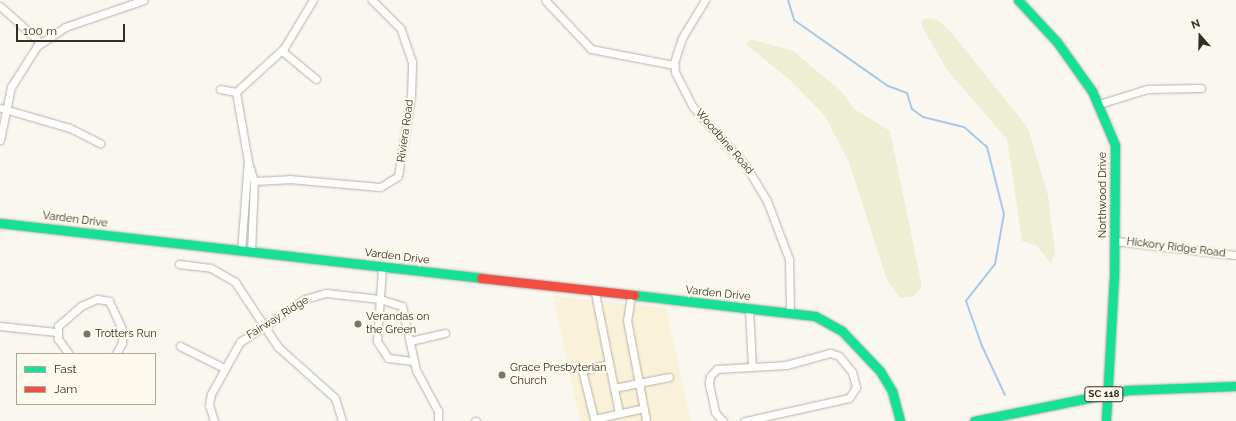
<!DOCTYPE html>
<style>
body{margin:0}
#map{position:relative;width:1236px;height:421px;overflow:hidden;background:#f9f7f0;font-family:Raleway,sans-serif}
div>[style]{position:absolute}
.built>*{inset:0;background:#faf1d9}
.green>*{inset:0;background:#ecefd4}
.stream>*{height:2px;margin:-1px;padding:0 1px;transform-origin:1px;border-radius:1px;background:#a8c8ea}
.roads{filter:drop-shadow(0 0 1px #b5b2aa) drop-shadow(0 0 1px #b5b2aa)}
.street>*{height:7px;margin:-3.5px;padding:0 3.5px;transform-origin:3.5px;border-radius:3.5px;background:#fefefd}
.fast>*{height:9px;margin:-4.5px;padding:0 4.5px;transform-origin:4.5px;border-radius:4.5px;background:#16e098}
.jam>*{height:9px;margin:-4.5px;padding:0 4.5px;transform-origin:4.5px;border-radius:4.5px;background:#f24e42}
.dots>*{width:11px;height:11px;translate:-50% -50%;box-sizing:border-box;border:2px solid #fdf9ec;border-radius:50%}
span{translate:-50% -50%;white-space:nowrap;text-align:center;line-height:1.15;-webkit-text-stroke:4px #fdf9ec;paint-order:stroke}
.shield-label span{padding:1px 3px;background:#fdf9ec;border:1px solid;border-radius:3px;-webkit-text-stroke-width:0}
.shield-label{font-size:10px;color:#332f23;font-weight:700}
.street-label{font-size:11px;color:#332f23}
.poi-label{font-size:11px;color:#332f23}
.left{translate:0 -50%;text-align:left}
.legend{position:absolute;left:16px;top:353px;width:140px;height:52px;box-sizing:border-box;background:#fdf9ec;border:1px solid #aca89c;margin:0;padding:5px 7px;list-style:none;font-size:12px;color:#332f23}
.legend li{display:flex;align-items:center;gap:8px;height:20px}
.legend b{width:20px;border:1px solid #aca89c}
.north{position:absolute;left:1180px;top:16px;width:40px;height:40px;-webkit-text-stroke:3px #fdf9ec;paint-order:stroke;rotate:340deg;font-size:11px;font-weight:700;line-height:16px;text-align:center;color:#332f23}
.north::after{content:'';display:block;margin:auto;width:14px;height:18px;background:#332f23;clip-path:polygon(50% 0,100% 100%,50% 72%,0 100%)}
.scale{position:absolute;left:16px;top:24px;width:109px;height:18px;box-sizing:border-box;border:2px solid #332f23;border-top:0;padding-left:5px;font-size:12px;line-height:14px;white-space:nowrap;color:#332f23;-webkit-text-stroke:3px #fdf9ec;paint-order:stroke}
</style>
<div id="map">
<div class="built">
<div style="clip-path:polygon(553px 296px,666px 308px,691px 421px,580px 421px)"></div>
</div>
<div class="green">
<div style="clip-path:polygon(929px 18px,938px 20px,951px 32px,1028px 128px,1048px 196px,1055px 252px,1051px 264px,1036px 245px,1022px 241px,1007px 139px,948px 71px,922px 27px,922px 20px)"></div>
<div style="clip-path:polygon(751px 39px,793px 51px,841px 91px,854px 109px,890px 131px,921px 282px,921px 288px,914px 296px,900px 298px,887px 280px,849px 162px,825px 116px,791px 81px,746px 44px)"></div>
</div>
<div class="stream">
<div style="left:788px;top:0;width:21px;rotate:73deg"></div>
<div style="left:794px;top:20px;width:115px;rotate:35.1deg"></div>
<div style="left:888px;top:86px;width:20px;rotate:20deg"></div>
<div style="left:907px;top:93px;width:17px;rotate:73deg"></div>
<div style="left:912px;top:109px;width:14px;rotate:36deg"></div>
<div style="left:923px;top:117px;width:42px;rotate:13.7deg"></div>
<div style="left:964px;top:127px;width:30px;rotate:41deg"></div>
<div style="left:987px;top:147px;width:69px;rotate:75.8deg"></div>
<div style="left:1004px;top:214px;width:51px;rotate:100.2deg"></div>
<div style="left:995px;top:264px;width:47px;rotate:128.1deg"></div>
<div style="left:966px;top:301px;width:48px;rotate:70.4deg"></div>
<div style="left:982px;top:346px;width:54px;rotate:64.9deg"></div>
</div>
<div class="roads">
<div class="street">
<div style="left:545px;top:0;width:67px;rotate:46.8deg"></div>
<div style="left:591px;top:49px;width:85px;rotate:10.9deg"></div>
<div style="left:705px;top:0;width:44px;rotate:121.2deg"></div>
<div style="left:682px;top:38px;width:25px;rotate:108deg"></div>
<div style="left:674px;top:62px;width:10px;rotate:84deg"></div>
<div style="left:675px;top:72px;width:39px;rotate:63deg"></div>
<div style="left:693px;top:107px;width:79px;rotate:48.1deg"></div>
<div style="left:746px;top:166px;width:41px;rotate:59deg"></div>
<div style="left:767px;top:201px;width:62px;rotate:69.2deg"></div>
<div style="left:789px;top:259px;width:54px;rotate:88.9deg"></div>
<div style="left:0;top:6px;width:55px;rotate:42.1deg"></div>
<div style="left:282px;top:51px;width:44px;rotate:39.5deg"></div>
<div style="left:220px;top:89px;width:16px;rotate:11deg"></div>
<div style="left:1099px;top:104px;width:50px;rotate:-17.4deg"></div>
<div style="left:1147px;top:89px;width:54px;rotate:-1.1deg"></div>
<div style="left:1px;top:108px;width:72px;rotate:16.2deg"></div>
<div style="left:70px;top:128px;width:34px;rotate:27deg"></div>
<div style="left:0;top:140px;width:54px;rotate:-78.3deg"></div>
<div style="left:11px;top:87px;width:49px;rotate:-57.6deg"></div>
<div style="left:37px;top:46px;width:34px;rotate:-34deg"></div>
<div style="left:65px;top:27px;width:83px;rotate:-18.9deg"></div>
<div style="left:249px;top:165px;width:17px;rotate:73deg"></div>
<div style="left:254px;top:181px;width:71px;rotate:92.4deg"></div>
<div style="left:254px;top:181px;width:35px;rotate:-3deg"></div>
<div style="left:289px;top:179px;width:91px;rotate:5deg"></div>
<div style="left:380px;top:187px;width:21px;rotate:-31deg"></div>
<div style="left:398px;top:176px;width:82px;rotate:-80.9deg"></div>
<div style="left:411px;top:95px;width:33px;rotate:-88deg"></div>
<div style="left:412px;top:62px;width:36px;rotate:-109deg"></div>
<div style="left:400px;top:28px;width:40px;rotate:-135deg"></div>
<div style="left:1115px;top:241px;width:122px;rotate:6.6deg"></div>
<div style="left:241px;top:251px;width:90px;rotate:-85.6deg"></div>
<div style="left:248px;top:161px;width:70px;rotate:-99.9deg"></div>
<div style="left:236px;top:92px;width:65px;rotate:-42.5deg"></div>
<div style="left:284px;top:48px;width:56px;rotate:-58.9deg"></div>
<div style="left:179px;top:264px;width:32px;rotate:7deg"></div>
<div style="left:211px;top:268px;width:28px;rotate:30deg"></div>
<div style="left:235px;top:282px;width:78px;rotate:56.5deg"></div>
<div style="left:278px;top:347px;width:76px;rotate:41.8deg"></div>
<div style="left:335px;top:398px;width:24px;rotate:73deg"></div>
<div style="left:382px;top:268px;width:73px;rotate:93.9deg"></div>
<div style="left:377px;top:341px;width:20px;rotate:57deg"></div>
<div style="left:388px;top:358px;width:25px;rotate:7deg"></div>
<div style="left:595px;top:293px;width:122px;rotate:78.7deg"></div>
<div style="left:631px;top:296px;width:24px;rotate:99deg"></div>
<div style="left:627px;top:320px;width:103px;rotate:79.3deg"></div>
<div style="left:749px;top:309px;width:57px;rotate:87deg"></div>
<div style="left:0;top:326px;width:56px;rotate:6.1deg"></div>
<div style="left:410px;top:341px;width:36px;rotate:-13deg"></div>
<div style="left:180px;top:346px;width:49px;rotate:26.6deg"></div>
<div style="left:69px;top:354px;width:19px;rotate:-126deg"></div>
<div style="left:58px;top:339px;width:13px;rotate:-90deg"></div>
<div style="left:58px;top:326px;width:30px;rotate:-41deg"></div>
<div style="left:81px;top:306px;width:17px;rotate:-24deg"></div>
<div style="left:97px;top:299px;width:12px;rotate:9deg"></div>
<div style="left:109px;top:301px;width:33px;rotate:65deg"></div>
<div style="left:123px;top:331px;width:12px;rotate:95deg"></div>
<div style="left:122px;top:343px;width:13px;rotate:119deg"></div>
<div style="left:609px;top:364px;width:28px;rotate:167deg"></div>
<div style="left:582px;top:370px;width:50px;rotate:76.2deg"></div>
<div style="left:594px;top:419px;width:51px;rotate:-12.4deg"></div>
<div style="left:614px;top:388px;width:56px;rotate:-11.3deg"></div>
<div style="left:214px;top:421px;width:17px;rotate:-107deg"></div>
<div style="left:209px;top:405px;width:11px;rotate:-80deg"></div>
<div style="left:211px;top:394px;width:60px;rotate:-60.9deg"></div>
<div style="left:240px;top:342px;width:78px;rotate:-33.5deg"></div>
<div style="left:305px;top:299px;width:22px;rotate:-16deg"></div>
<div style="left:326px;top:293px;width:54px;rotate:6.3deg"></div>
<div style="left:380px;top:299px;width:23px;rotate:18deg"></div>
<div style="left:402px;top:306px;width:66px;rotate:77.7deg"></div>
<div style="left:416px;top:370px;width:47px;rotate:61.8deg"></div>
<div style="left:438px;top:411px;width:10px;rotate:90deg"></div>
<div style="left:475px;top:421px;width:1px"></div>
<div style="left:723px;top:421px;width:12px;rotate:-132deg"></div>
<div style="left:715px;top:412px;width:30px;rotate:-102deg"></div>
<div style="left:709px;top:383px;width:7px;rotate:-82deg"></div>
<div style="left:710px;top:376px;width:10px;rotate:-45deg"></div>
<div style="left:717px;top:369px;width:69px;rotate:-3.3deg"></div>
<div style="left:786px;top:365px;width:46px;rotate:-15.3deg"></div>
<div style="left:830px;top:353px;width:9px;rotate:18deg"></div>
<div style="left:839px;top:356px;width:21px;rotate:51deg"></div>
<div style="left:852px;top:372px;width:16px;rotate:75deg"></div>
<div style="left:856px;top:387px;width:13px;rotate:122deg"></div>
<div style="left:849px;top:398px;width:107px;rotate:167.5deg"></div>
</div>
<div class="fast">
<div style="left:1018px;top:0;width:57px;rotate:47.1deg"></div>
<div style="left:1057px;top:42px;width:60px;rotate:54.5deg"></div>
<div style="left:1092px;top:91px;width:59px;rotate:66.9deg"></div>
<div style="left:1115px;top:145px;width:131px;rotate:90.4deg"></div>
<div style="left:1114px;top:276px;width:145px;rotate:93.2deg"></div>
<div style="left:0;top:223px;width:484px;rotate:6.5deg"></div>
<div style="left:634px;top:295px;width:182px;rotate:6.6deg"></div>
<div style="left:815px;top:316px;width:31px;rotate:29deg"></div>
<div style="left:842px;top:331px;width:55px;rotate:46.5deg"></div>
<div style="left:880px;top:371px;width:23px;rotate:59deg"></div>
<div style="left:892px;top:391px;width:31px;rotate:75deg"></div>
<div style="left:974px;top:421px;width:157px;rotate:-11.4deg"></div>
<div style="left:1128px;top:390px;width:108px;rotate:-2.1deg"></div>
</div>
<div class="jam">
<div style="left:481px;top:278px;width:154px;rotate:6.3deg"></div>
</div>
</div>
<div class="dots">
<div style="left:358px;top:324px;background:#78756b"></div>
<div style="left:87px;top:334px;background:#78756b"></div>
<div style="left:502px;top:375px;background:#78756b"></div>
</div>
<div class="shield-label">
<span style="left:1104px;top:394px">SC 118</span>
</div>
<div class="street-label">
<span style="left:406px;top:131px;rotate:-82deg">Riviera Road</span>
<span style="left:724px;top:142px;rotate:49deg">Woodbine Road</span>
<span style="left:1103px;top:195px;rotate:-90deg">Northwood Drive</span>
<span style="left:75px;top:220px;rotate:7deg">Varden Drive</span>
<span style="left:1176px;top:248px;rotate:7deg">Hickory Ridge Road</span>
<span style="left:397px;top:257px;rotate:7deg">Varden Drive</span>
<span style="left:718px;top:294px;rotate:6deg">Varden Drive</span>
<span style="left:278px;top:318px;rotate:-32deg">Fairway Ridge</span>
</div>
<div class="poi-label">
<span class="left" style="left:366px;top:324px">Verandas on<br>the Green</span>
<span class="left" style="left:95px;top:334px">Trotters Run</span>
<span class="left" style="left:510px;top:375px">Grace Presbyterian<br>Church</span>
</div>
<ul class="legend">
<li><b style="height:5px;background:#16e098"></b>Fast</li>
<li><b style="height:5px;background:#f24e42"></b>Jam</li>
</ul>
<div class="north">N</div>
<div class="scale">100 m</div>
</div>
